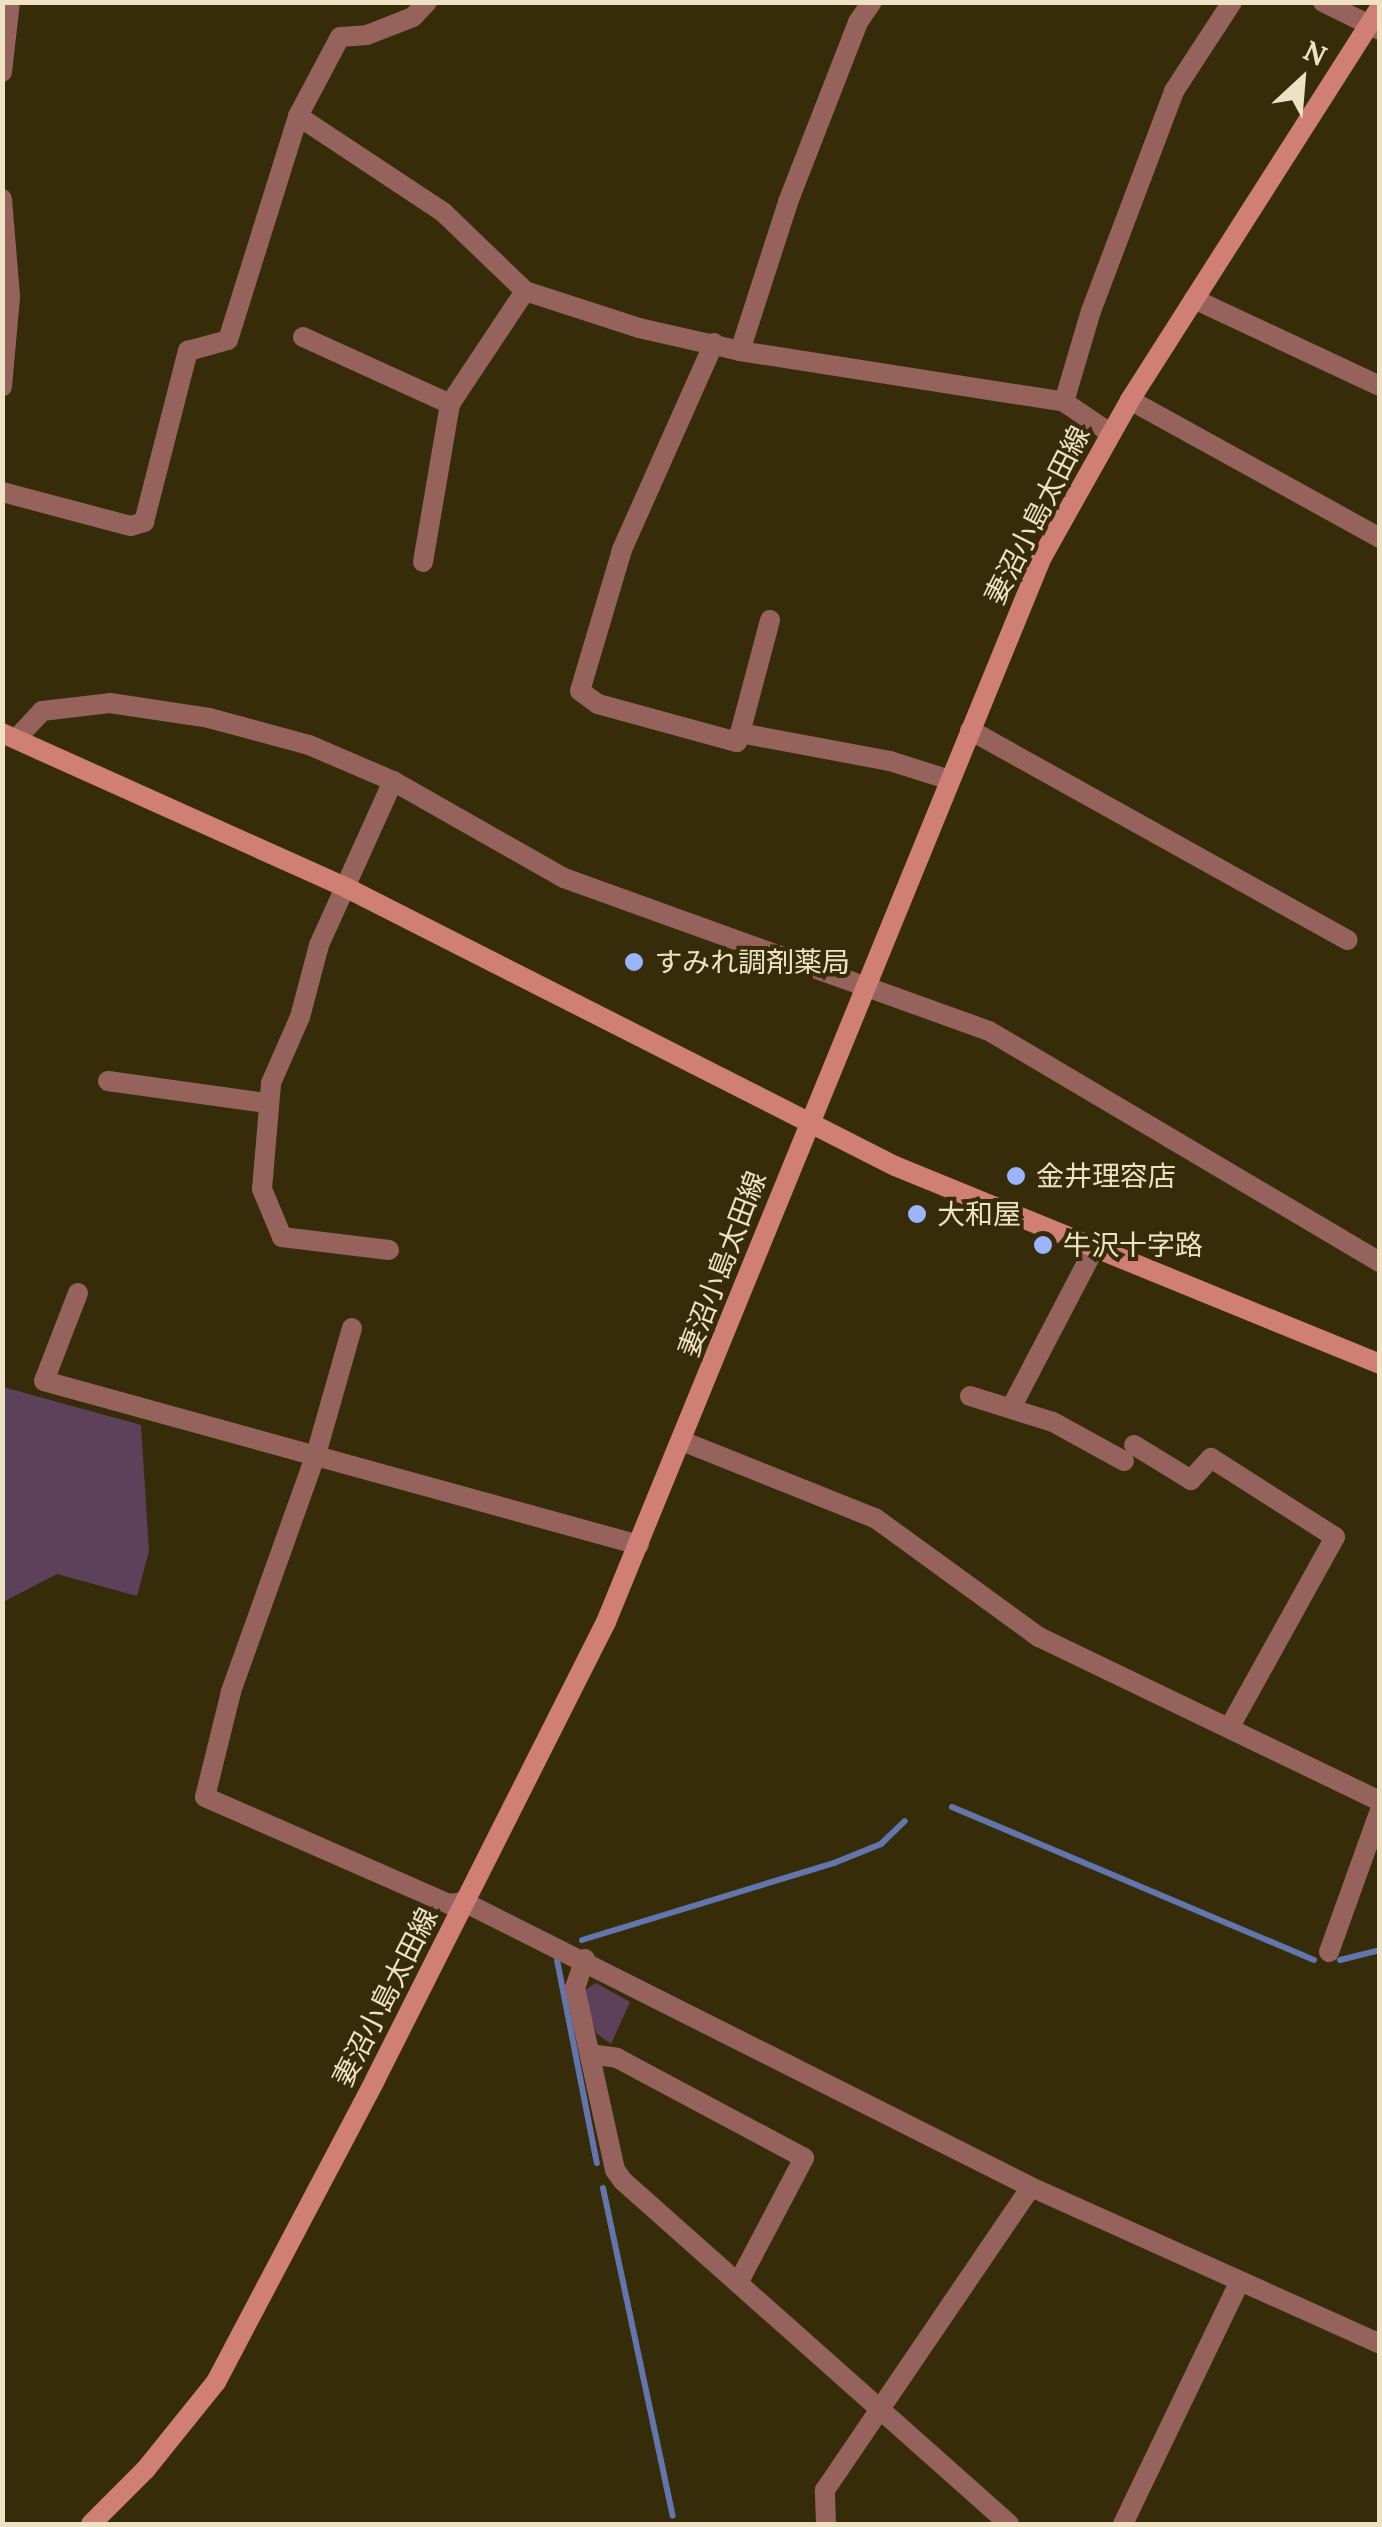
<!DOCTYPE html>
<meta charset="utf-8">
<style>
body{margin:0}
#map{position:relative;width:1382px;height:2527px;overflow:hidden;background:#372c0a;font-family:Lora,"Noto Sans JP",serif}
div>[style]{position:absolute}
.green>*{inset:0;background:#5d415a}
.stream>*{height:6px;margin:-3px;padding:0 3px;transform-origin:3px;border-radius:3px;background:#6275ac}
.minor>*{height:20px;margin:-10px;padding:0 10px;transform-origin:10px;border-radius:10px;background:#95635b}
.tertiary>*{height:20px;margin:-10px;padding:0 10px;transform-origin:10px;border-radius:10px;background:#95635b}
.secondary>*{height:20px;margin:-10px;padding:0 10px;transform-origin:10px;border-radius:10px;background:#cf7f73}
.dots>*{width:28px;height:28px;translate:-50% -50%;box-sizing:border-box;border:5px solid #372c0a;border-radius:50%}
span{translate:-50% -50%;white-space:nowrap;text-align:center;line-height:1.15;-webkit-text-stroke:8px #372c0a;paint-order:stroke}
.street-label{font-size:28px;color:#eee2c4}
.poi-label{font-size:28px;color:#eee2c4}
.left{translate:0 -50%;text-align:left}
.frame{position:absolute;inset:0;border:5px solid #eee2c4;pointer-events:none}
.north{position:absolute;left:1252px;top:30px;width:100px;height:100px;-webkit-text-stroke:8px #372c0a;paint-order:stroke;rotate:26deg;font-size:28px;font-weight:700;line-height:40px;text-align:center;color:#eee2c4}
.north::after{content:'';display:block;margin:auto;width:35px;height:45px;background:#eee2c4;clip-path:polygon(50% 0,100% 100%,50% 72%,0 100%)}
</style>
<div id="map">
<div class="green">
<div style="clip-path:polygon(3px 1387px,141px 1425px,149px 1551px,137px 1596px,57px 1574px,3px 1602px)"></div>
<div style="clip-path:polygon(596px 1983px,630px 2002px,611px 2044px,596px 2033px,583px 1991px)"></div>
</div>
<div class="stream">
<div style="left:952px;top:1807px;width:393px;rotate:22.9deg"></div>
<div style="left:582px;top:1940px;width:264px;rotate:-17deg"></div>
<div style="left:834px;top:1863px;width:51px;rotate:-22deg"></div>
<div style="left:881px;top:1844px;width:33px;rotate:-44deg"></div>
<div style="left:557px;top:1960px;width:207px;rotate:78.9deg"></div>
<div style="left:1340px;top:1960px;width:41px;rotate:-14deg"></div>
<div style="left:603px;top:2188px;width:335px;rotate:78deg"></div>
</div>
<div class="minor">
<div style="left:298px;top:116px;width:174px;rotate:33.5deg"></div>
<div style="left:443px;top:212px;width:114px;rotate:43.9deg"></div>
<div style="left:525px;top:291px;width:120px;rotate:18deg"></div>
<div style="left:639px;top:328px;width:104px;rotate:12.8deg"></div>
<div style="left:740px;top:351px;width:328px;rotate:8.9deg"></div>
<div style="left:1064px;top:402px;width:55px;rotate:34deg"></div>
<div style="left:1194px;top:299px;width:205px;rotate:25.1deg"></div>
<div style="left:303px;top:337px;width:162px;rotate:24.5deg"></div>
<div style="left:714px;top:343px;width:227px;rotate:114deg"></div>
<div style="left:622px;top:550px;width:147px;rotate:106.6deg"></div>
<div style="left:580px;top:691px;width:22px;rotate:36deg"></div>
<div style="left:598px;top:704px;width:144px;rotate:15.3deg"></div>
<div style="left:737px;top:742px;width:9px;rotate:-72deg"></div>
<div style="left:740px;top:733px;width:153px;rotate:10.6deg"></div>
<div style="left:890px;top:761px;width:63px;rotate:17.6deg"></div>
<div style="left:740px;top:351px;width:157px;rotate:-72.1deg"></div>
<div style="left:788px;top:202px;width:193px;rotate:-68.7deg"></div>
<div style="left:858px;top:22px;width:24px;rotate:-55deg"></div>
<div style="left:1130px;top:400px;width:286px;rotate:28.9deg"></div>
<div style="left:1064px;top:402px;width:95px;rotate:-73.5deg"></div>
<div style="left:1091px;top:311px;width:235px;rotate:-69.3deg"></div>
<div style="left:1174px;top:91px;width:106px;rotate:-56.9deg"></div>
<div style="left:2px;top:492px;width:133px;rotate:14.8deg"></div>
<div style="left:131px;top:526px;width:14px;rotate:-17deg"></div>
<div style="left:144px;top:522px;width:177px;rotate:-75.6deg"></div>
<div style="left:188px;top:351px;width:41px;rotate:-15.4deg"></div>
<div style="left:228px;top:340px;width:235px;rotate:-72.6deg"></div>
<div style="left:298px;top:116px;width:89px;rotate:-62deg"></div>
<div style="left:340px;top:37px;width:27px;rotate:-4deg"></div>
<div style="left:367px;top:35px;width:49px;rotate:-21.4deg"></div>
<div style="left:413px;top:17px;width:21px;rotate:-47deg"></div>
<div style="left:423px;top:562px;width:160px;rotate:-80.3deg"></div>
<div style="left:450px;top:404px;width:136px;rotate:-56.4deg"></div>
<div style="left:970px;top:730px;width:432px;rotate:29.1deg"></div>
<div style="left:740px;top:733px;width:117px;rotate:-75.1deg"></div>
<div style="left:17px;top:738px;width:37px;rotate:-47deg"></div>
<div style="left:42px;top:711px;width:68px;rotate:-6.7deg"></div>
<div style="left:110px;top:703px;width:100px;rotate:8.6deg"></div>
<div style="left:209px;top:718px;width:104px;rotate:15.1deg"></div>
<div style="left:309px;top:745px;width:91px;rotate:23.2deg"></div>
<div style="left:393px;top:781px;width:197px;rotate:29.6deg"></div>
<div style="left:564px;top:878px;width:452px;rotate:19.8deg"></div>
<div style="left:989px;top:1031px;width:454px;rotate:30.6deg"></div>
<div style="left:108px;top:1081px;width:160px;rotate:7.9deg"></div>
<div style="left:389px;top:1250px;width:108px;rotate:-173.1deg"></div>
<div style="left:282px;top:1237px;width:52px;rotate:-112.6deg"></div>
<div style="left:262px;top:1189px;width:106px;rotate:-85.1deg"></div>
<div style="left:271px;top:1083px;width:72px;rotate:-66.3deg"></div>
<div style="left:300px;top:1017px;width:74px;rotate:-75.2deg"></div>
<div style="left:319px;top:945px;width:180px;rotate:-65.7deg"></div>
<div style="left:78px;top:1293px;width:94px;rotate:111.1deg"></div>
<div style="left:44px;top:1381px;width:617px;rotate:15.41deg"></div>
<div style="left:352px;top:1328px;width:131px;rotate:105.9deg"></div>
<div style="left:316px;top:1454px;width:253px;rotate:109.7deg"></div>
<div style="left:231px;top:1692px;width:108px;rotate:103.9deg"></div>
<div style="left:205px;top:1797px;width:266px;rotate:23.7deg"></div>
<div style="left:449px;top:1904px;width:15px;rotate:-8deg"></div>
<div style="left:970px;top:1396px;width:87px;rotate:17.4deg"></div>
<div style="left:1053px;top:1422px;width:81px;rotate:28.8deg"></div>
<div style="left:1012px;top:1406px;width:177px;rotate:-62.4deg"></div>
<div style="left:682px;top:1441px;width:208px;rotate:21.8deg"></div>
<div style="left:875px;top:1518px;width:203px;rotate:36deg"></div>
<div style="left:1039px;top:1637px;width:378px;rotate:25.7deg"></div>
<div style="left:1134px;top:1445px;width:67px;rotate:31.6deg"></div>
<div style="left:1191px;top:1480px;width:30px;rotate:-48deg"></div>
<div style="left:1211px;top:1458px;width:147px;rotate:32.5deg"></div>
<div style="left:1335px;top:1537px;width:218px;rotate:119deg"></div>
<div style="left:1329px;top:1952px;width:151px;rotate:-70.2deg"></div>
<div style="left:585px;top:1959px;width:31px;rotate:109deg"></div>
<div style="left:575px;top:1988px;width:186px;rotate:77.6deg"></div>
<div style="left:615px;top:2170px;width:14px;rotate:54deg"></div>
<div style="left:623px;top:2181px;width:516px;rotate:41.62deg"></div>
<div style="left:590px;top:2054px;width:27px;rotate:8deg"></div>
<div style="left:617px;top:2058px;width:212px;rotate:28.1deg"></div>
<div style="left:804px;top:2158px;width:141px;rotate:117.8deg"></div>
<div style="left:1123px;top:2524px;width:267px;rotate:-64.3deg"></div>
</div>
<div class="tertiary">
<div style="left:1323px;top:2px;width:64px;rotate:26.2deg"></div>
<div style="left:2px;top:72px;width:70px;rotate:-83.5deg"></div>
<div style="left:2px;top:199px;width:98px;rotate:85.3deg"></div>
<div style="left:10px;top:297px;width:90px;rotate:95.1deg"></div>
<div style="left:464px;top:1902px;width:635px;rotate:26.69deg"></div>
<div style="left:1031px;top:2187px;width:383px;rotate:24.2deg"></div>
<div style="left:826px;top:2524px;width:34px;rotate:-92deg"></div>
<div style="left:825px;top:2490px;width:366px;rotate:-55.8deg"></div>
</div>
<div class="secondary">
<div style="left:2px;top:733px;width:378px;rotate:24.2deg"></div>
<div style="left:347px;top:888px;width:614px;rotate:26.9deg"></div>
<div style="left:895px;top:1166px;width:524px;rotate:22.21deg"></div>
<div style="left:91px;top:2524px;width:78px;rotate:-45deg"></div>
<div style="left:146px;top:2469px;width:112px;rotate:-51.2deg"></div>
<div style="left:216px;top:2382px;width:341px;rotate:-62.2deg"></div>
<div style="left:375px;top:2080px;width:513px;rotate:-63.24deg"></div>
<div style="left:606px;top:1622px;width:1151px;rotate:-67.74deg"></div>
<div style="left:1042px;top:557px;width:180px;rotate:-60.7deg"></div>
<div style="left:1130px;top:400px;width:465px;rotate:-57.5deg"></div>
</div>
<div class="dots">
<div style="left:634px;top:962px;background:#9cb4fd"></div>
<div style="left:1016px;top:1176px;background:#9cb4fd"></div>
<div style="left:917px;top:1214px;background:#9cb4fd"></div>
<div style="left:1043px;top:1245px;background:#9cb4fd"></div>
</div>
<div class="street-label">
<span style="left:1037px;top:515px;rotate:-63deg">妻沼小島太田線</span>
<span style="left:722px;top:1264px;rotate:-69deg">妻沼小島太田線</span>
<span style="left:385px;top:1997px;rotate:-63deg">妻沼小島太田線</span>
</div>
<div class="poi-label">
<span class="left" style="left:654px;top:962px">すみれ調剤薬局</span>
<span class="left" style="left:1036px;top:1176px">金井理容店</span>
<span class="left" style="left:937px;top:1214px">大和屋</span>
<span class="left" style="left:1063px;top:1245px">牛沢十字路</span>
</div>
<div class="frame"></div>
<div class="north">N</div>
</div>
